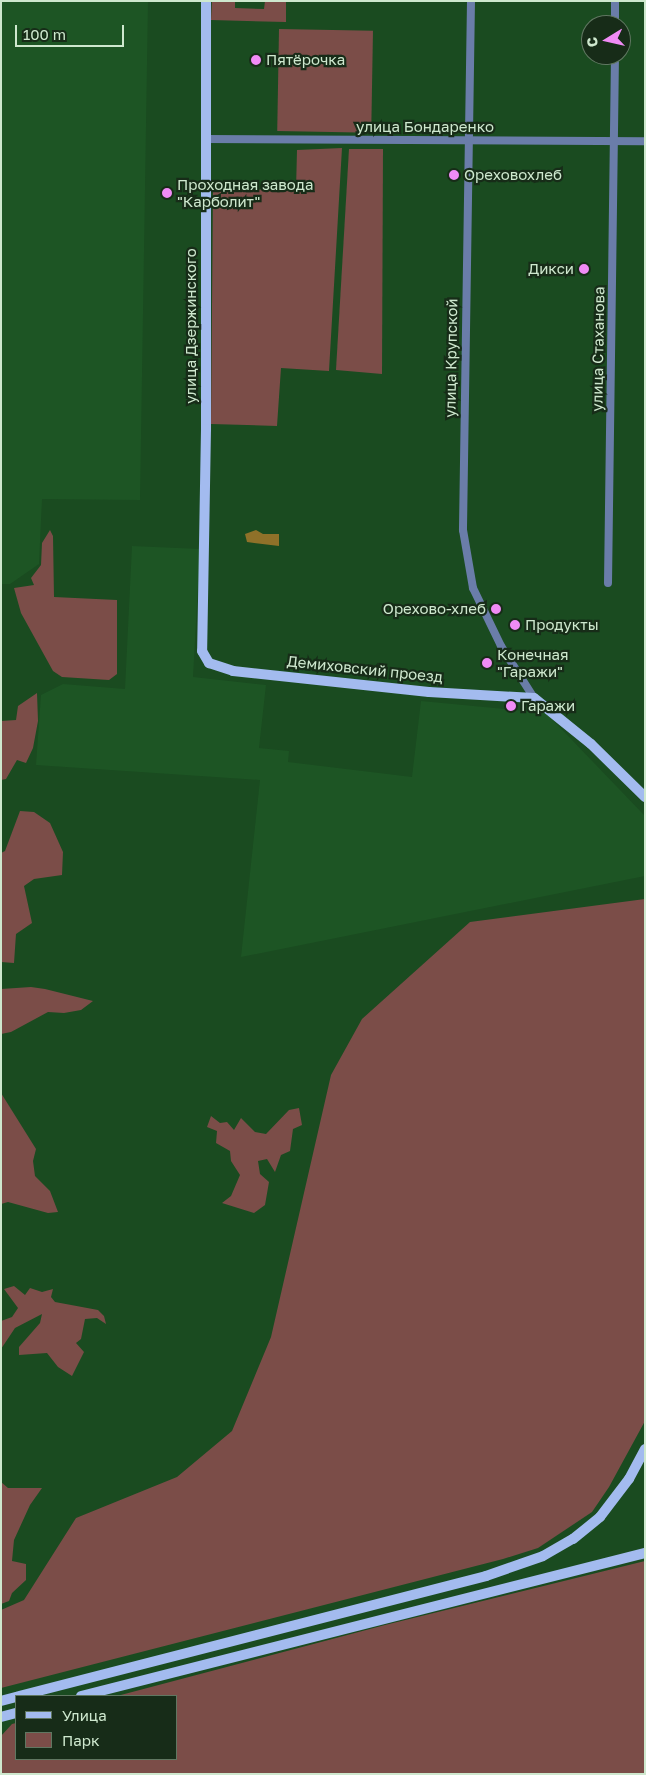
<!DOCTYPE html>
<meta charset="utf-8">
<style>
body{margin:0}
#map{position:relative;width:646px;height:1775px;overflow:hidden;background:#1a4b20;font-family:"Golos Text",sans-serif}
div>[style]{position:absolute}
.built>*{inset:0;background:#1d5524}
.green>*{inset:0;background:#7b4d48;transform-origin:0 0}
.water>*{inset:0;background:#8f7129}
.minor>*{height:8px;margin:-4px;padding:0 4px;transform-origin:4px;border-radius:4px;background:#6a7da9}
.major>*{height:10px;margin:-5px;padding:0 5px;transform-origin:5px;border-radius:5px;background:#a3bbef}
.dots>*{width:14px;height:14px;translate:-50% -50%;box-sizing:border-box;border:2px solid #172c18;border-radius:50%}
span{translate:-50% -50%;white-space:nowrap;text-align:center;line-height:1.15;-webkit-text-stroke:4.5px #172c18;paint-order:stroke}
.poi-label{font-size:15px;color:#cee8ce}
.left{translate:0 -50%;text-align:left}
.right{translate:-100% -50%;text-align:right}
.street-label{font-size:15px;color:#cee8ce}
.frame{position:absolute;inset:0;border:2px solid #cee8ce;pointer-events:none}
.legend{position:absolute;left:15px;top:1695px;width:162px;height:65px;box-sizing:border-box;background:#172c18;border:1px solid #607761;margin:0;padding:6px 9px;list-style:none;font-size:15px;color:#cee8ce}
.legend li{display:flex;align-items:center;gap:10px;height:25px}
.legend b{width:25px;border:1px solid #607761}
.north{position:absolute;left:581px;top:15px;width:50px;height:50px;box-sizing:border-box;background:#172c18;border:1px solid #607761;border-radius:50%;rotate:261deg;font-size:14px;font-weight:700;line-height:20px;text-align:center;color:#cee8ce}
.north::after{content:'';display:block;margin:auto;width:18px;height:22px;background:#f08bf5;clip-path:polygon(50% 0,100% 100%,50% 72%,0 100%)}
.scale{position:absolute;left:15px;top:25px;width:109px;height:22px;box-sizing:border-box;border:2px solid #cee8ce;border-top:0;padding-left:6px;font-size:15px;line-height:18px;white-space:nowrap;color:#cee8ce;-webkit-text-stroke:4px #172c18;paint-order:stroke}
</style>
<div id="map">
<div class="built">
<div style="clip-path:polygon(1px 1px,148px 1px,140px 500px,42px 499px,39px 564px,10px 584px,1px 584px)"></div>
<div style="clip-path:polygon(132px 546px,200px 549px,193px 677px,266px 685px,259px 748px,289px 751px,288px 762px,412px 777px,421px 701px,546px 713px,645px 816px,645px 876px,241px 957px,260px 780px,36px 765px,41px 695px,63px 684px,125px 689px)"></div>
</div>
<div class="green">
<div style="clip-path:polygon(212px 1px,235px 1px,235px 8px,264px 9px,265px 1px,286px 1px,286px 22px,211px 20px)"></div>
<div style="left:279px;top:29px;width:94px;height:102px;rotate:1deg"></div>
<div style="clip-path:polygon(342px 148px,329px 371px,281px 368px,277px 426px,211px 424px,213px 189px,296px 190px,297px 150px)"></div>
<div style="clip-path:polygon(349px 149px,383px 149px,382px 374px,336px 370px)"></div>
<div style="clip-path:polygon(50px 530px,53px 536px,54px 597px,117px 600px,117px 674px,109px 680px,62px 677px,53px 671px,21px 613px,14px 588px,34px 585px,31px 578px,41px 565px,42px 543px)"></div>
<div style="clip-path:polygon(37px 693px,38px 721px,33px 748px,26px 763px,17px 760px,6px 779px,1px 780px,1px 721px,16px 720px,18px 706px)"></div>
<div style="clip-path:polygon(20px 811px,34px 812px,50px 823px,63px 852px,62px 875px,34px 879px,24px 886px,32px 923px,16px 934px,14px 963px,1px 962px,1px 853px,5px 851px)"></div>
<div style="clip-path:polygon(645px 899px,645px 1421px,609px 1487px,592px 1512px,538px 1548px,503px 1559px,1px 1688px,1px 1610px,24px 1600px,76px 1518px,177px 1477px,232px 1431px,271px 1337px,331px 1075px,362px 1019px,470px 922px)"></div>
<div style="clip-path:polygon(31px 987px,45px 989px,93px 1001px,81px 1010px,64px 1013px,48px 1012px,11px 1032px,1px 1034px,1px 989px)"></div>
<div style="clip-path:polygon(1px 1093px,36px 1149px,33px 1161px,35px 1176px,50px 1191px,58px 1212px,48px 1213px,8px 1202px,1px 1204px)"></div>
<div style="clip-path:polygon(299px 1108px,302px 1125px,293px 1129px,290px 1151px,281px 1155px,275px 1172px,267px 1159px,258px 1161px,260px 1174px,269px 1182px,265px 1205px,254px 1213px,222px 1203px,231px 1196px,240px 1175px,231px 1161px,230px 1151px,216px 1143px,217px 1131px,207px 1127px,211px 1116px,220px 1123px,227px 1122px,234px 1130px,241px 1118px,255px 1132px,266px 1134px,289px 1110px)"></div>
<div style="clip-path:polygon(14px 1286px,25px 1295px,30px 1288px,42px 1292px,53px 1289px,51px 1297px,55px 1302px,98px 1310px,104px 1316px,106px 1324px,97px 1318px,85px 1319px,81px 1339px,76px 1343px,84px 1352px,72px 1376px,58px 1367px,47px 1353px,19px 1355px,19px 1347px,40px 1323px,42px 1314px,15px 1328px,1px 1349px,1px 1321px,12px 1317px,18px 1308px,4px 1289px)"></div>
<div style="clip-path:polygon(1px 1482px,8px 1488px,42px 1488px,30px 1505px,14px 1540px,12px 1561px,26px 1564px,26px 1580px,12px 1593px,9px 1601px,1px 1604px)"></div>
<div style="clip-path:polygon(645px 1561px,645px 1774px,1px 1774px,1px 1736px,12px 1724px,16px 1723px,16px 1759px,176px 1759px,176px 1696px,117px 1696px,385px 1625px)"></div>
</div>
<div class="water">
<div style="clip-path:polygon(256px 530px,263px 534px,279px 534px,279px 546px,247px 542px,245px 534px)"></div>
</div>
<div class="minor">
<div style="left:471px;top:1px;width:529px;rotate:90.87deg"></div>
<div style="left:463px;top:530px;width:59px;rotate:80.2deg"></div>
<div style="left:473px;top:588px;width:64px;rotate:64.2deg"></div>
<div style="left:501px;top:646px;width:62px;rotate:57.6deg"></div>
<div style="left:615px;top:25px;width:24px;rotate:-90deg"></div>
<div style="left:205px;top:139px;width:440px;rotate:0.3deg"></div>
<div style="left:608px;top:583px;width:528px;rotate:-89.24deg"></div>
</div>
<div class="major">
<div style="left:206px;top:1px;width:428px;rotate:90deg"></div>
<div style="left:206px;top:429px;width:222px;rotate:91deg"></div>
<div style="left:202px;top:651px;width:14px;rotate:60deg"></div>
<div style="left:209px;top:663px;width:25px;rotate:18deg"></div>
<div style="left:233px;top:671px;width:197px;rotate:6.1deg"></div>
<div style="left:429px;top:692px;width:105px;rotate:3.3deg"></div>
<div style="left:534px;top:698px;width:73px;rotate:38.9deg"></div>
<div style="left:591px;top:744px;width:76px;rotate:44.5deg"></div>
<div style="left:19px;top:1696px;width:482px;rotate:-14.4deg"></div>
<div style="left:486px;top:1576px;width:60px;rotate:-19.3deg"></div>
<div style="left:543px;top:1556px;width:34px;rotate:-30deg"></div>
<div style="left:573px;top:1539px;width:35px;rotate:-39deg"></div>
<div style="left:600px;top:1517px;width:48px;rotate:-52.7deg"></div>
<div style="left:629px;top:1479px;width:34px;rotate:-62deg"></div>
<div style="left:81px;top:1696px;width:582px;rotate:-14.23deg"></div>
<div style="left:1px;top:1701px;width:16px;rotate:-15deg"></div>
<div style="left:1px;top:1717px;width:16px;rotate:-15deg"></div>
</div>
<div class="dots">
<div style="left:256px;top:60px;background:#f08bf5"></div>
<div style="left:454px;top:175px;background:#f08bf5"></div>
<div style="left:167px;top:193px;background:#f08bf5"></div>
<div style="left:584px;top:269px;background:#f08bf5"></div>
<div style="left:496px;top:609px;background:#f08bf5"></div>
<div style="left:515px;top:625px;background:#f08bf5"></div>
<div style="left:487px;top:663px;background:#f08bf5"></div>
<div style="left:511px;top:706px;background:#f08bf5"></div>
</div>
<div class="poi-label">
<span class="left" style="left:266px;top:60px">Пятёрочка</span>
<span class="left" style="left:464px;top:175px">Ореховохлеб</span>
<span class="left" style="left:177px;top:193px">Проходная завода<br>"Карболит"</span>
<span class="right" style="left:574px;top:269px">Дикси</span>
<span class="right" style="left:486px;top:609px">Орехово-хлеб</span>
<span class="left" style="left:525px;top:625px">Продукты</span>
<span class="left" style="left:497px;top:663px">Конечная<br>"Гаражи"</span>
<span class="left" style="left:521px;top:706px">Гаражи</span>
</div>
<div class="street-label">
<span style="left:425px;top:127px">улица Бондаренко</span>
<span style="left:191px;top:326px;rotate:-90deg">улица Дзержинского</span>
<span style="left:598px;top:349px;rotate:-89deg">улица Стаханова</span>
<span style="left:451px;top:358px;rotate:-89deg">улица Крупской</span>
<span style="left:365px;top:669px;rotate:6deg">Демиховский проезд</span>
</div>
<div class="frame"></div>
<ul class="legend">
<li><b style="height:6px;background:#a3bbef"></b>Улица</li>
<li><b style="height:14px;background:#7b4d48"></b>Парк</li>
</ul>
<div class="north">С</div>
<div class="scale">100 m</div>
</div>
